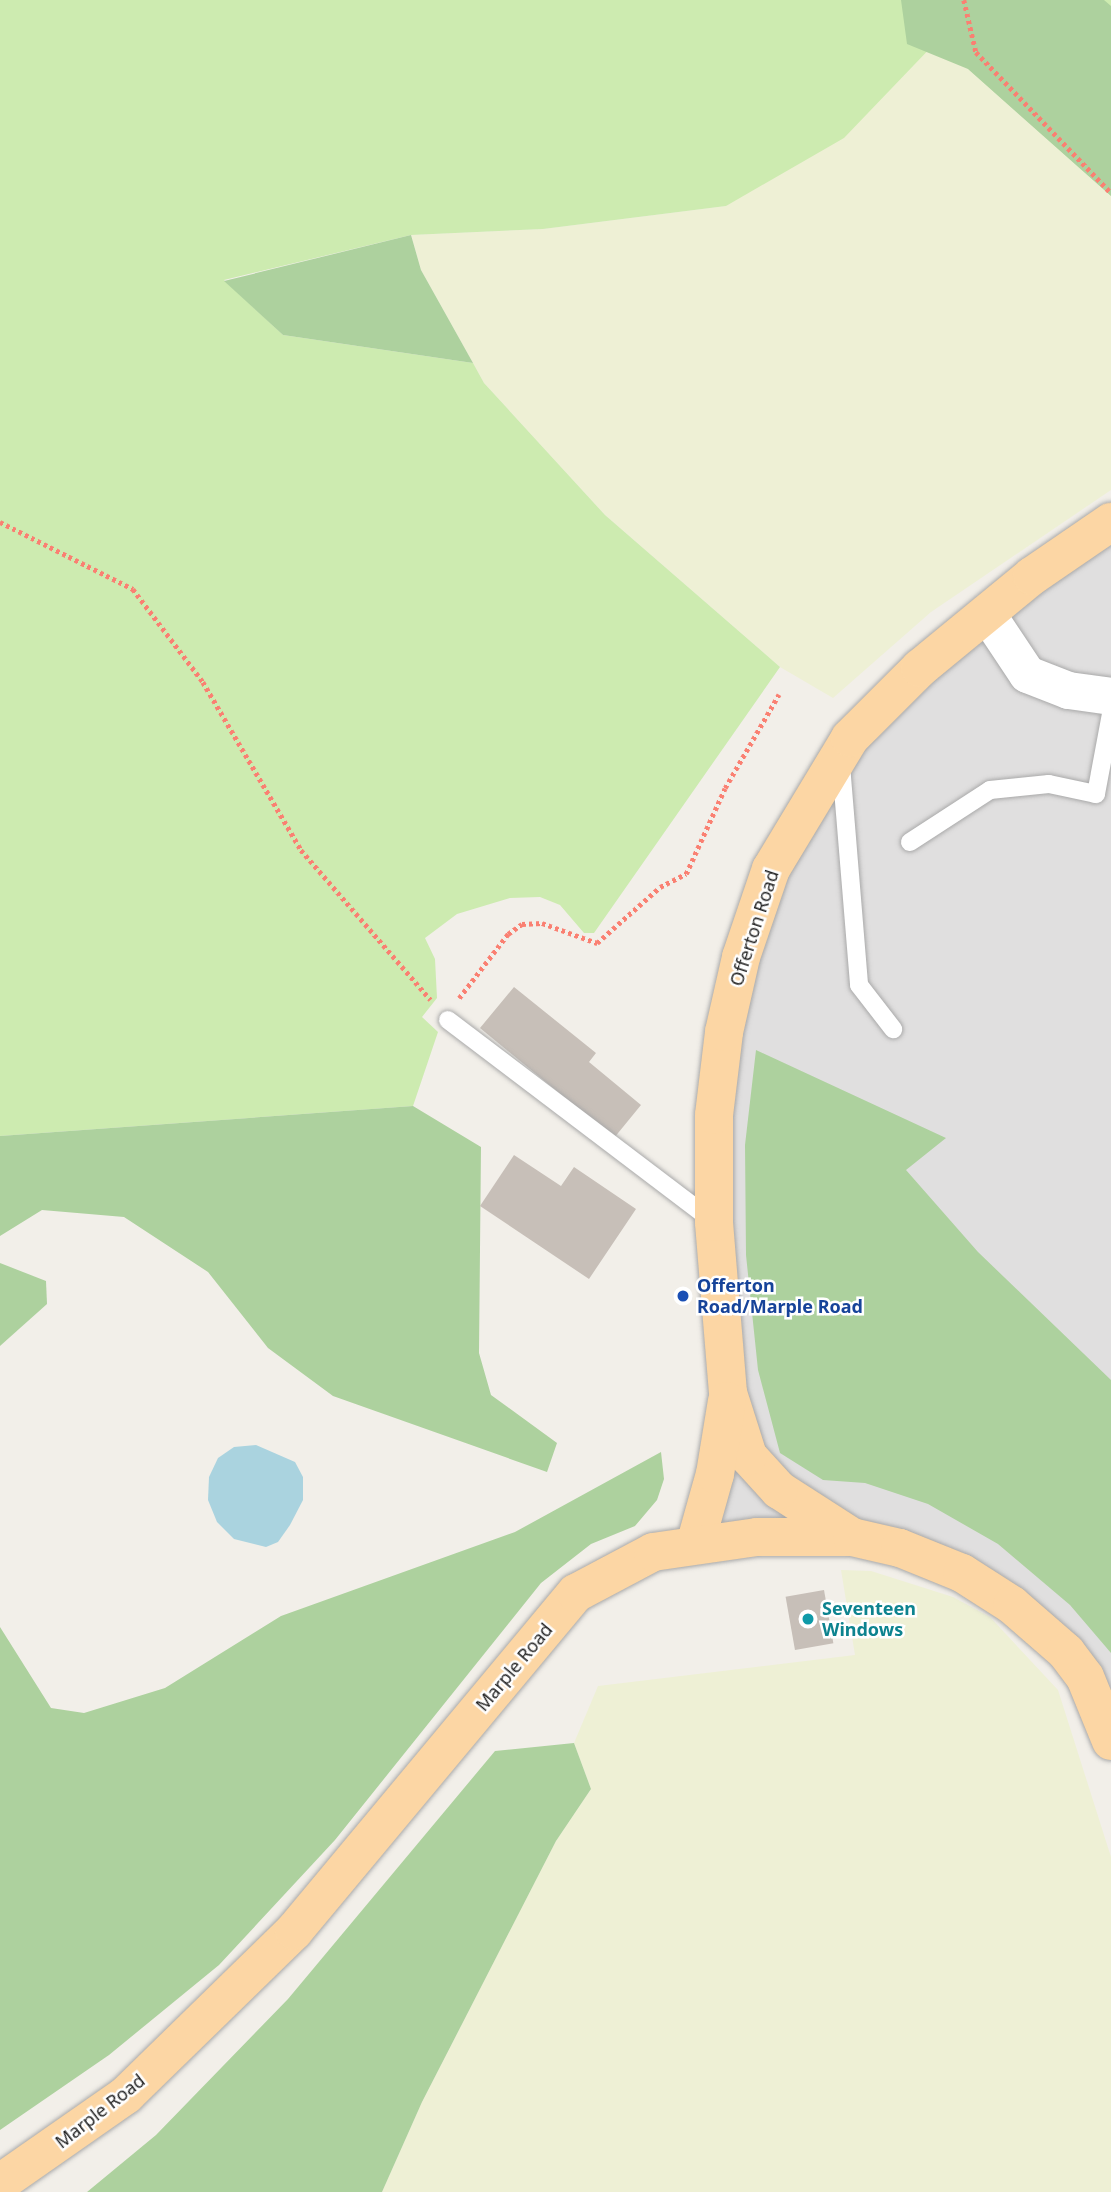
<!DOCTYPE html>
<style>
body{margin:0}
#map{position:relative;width:1111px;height:2192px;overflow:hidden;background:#f2efe9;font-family:"Noto Sans",sans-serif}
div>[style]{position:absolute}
.residential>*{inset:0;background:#e0dfdf}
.farmland>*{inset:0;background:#eef0d5}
.grass>*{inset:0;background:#cdebb0}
.forest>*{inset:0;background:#add19e}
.water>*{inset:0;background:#aad3df}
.building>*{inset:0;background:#c7bfb8;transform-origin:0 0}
.path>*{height:4.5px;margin-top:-2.25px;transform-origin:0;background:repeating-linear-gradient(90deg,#fa8072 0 3.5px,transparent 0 7px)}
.roads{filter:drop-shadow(0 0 2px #a9a9a9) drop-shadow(0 0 2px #a9a9a9)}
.service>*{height:18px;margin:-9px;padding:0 9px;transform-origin:9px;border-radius:9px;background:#fff}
.minor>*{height:37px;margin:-18.5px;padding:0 18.5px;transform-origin:18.5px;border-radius:18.5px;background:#fff}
.primary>*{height:38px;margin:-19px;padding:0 19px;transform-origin:19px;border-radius:19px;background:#fcd6a4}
.dots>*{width:19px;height:19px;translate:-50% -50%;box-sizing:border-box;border:4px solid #fff;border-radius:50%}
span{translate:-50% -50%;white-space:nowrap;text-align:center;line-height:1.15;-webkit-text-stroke:5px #fff;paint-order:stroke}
.street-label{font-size:18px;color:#222}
.transit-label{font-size:18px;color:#164399;font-weight:700}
.left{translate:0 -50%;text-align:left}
.culture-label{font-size:18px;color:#0d838f;font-weight:700}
</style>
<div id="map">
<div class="residential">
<div style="clip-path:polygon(1111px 522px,1111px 1741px,1085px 1677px,900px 1548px,695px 1545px,715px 1474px,714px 1222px,741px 957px,850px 738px)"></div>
</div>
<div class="farmland">
<div style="clip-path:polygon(937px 41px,1111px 196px,1111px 490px,931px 612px,833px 698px,780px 667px,605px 515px,484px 383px,421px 270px,411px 235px,543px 229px,726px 206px)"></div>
<div style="clip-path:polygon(841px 1570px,871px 1571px,953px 1597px,990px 1617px,1058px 1690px,1111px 1857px,1111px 2192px,382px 2192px,422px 2102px,556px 1841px,591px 1789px,574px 1743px,598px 1686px,855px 1655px)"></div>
</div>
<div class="grass">
<div style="clip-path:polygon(0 0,1111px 0,1111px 196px,937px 41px,844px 138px,726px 206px,543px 229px,411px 235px,224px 280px,283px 335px,473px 363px,484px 383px,605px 515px,780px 667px,594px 933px,584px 933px,560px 905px,540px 897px,510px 898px,457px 914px,425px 938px,435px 959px,437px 998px,422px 1017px,438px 1032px,413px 1106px,0 1136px)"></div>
</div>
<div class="forest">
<div style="clip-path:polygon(901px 0,1104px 0,1111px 6px,1111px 196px,968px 69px,907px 44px)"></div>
<div style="clip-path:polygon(411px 235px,421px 270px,473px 363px,283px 335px,224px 281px)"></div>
<div style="clip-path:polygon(756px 1050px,946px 1138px,906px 1170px,978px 1252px,1111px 1380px,1111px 1653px,1070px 1605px,998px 1544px,928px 1504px,865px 1483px,823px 1480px,780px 1453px,758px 1370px,746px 1255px,745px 1145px)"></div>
<div style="clip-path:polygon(413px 1106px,481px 1147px,479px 1353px,491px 1395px,557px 1443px,547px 1472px,333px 1396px,268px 1348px,208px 1272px,124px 1217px,42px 1210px,0 1236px,0 1136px)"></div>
<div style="clip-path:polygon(0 1263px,46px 1281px,47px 1304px,0 1346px)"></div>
<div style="clip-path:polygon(661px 1452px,664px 1479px,657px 1500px,635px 1526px,591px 1544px,541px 1583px,335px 1840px,219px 1965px,109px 2055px,0 2130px,0 1627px,51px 1708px,84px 1713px,165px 1688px,281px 1616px,515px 1532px)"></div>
<div style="clip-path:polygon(574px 1743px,591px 1789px,556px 1841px,422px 2102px,382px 2192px,87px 2192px,156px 2135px,288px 1999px,495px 1751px)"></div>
</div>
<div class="water">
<div style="clip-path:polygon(256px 1445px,295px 1462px,303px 1477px,303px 1500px,290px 1525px,278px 1542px,266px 1547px,234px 1539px,217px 1522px,208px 1500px,209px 1477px,218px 1458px,234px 1447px)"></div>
</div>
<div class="building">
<div style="clip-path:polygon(514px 987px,596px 1053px,589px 1062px,641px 1105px,614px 1138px,480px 1028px)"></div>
<div style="clip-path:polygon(514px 1155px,561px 1186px,574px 1167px,636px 1209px,589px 1279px,480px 1206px)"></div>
<div style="left:824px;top:1590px;width:54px;height:39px;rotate:80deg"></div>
</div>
<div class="path">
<div style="left:964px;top:0;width:53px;rotate:77deg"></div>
<div style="left:976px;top:52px;width:195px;rotate:46.2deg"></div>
<div style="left:0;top:522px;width:149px;rotate:26.7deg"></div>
<div style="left:133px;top:589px;width:116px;rotate:53deg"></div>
<div style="left:203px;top:682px;width:194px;rotate:59.7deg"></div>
<div style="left:301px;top:850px;width:198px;rotate:49.1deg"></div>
<div style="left:459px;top:998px;width:81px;rotate:-52.6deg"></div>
<div style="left:508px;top:934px;width:17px;rotate:-36deg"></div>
<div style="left:522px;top:924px;width:20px;rotate:-3deg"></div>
<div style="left:542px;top:923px;width:59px;rotate:20deg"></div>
<div style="left:597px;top:943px;width:84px;rotate:-41.6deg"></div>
<div style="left:660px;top:887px;width:29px;rotate:-27deg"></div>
<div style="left:686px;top:874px;width:94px;rotate:-65.6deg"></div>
<div style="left:725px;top:788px;width:108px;rotate:-60.1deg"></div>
</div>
<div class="roads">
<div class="service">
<div style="left:841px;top:765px;width:221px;rotate:85.3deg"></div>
<div style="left:859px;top:985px;width:56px;rotate:52.3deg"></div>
<div style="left:910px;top:842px;width:95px;rotate:-33deg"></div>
<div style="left:990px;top:790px;width:59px;rotate:-5.8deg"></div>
<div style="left:1049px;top:784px;width:48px;rotate:12deg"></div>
<div style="left:1096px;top:794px;width:81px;rotate:-79.4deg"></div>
<div style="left:448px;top:1020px;width:334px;rotate:37.2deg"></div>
</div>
<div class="minor">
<div style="left:987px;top:614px;width:72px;rotate:56.3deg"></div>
<div style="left:1027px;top:674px;width:44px;rotate:21.3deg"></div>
<div style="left:1068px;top:690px;width:43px;rotate:7.9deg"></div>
</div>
<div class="primary">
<div style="left:852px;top:1537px;width:87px;rotate:-147.2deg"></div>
<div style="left:779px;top:1490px;width:46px;rotate:-132.4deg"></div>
<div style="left:748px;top:1456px;width:66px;rotate:-107.6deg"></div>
<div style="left:728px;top:1393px;width:172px;rotate:-94.7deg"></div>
<div style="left:714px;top:1222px;width:107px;rotate:-90deg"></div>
<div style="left:714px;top:1115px;width:84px;rotate:-83.1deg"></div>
<div style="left:724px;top:1032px;width:77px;rotate:-77.2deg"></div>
<div style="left:741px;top:957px;width:93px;rotate:-71.2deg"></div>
<div style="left:771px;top:869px;width:153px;rotate:-58.9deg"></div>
<div style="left:850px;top:738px;width:99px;rotate:-45deg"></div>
<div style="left:920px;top:668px;width:145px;rotate:-39.4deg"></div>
<div style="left:1032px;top:576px;width:96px;rotate:-34.4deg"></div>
<div style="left:695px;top:1545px;width:74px;rotate:-74.3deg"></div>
<div style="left:715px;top:1474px;width:74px;rotate:-80.7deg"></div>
<div style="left:0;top:2183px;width:154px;rotate:-34.9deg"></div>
<div style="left:126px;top:2095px;width:235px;rotate:-44.3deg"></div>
<div style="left:294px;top:1931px;width:440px;rotate:-50.2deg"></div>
<div style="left:576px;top:1593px;width:87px;rotate:-28deg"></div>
<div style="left:653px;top:1552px;width:105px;rotate:-8.2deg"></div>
<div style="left:757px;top:1537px;width:95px"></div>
<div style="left:852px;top:1537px;width:49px;rotate:12.9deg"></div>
<div style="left:900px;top:1548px;width:67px;rotate:22deg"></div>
<div style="left:962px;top:1573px;width:59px;rotate:32.6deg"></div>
<div style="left:1012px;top:1605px;width:72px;rotate:41deg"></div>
<div style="left:1066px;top:1652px;width:31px;rotate:53deg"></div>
<div style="left:1085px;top:1677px;width:69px;rotate:67.9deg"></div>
</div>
</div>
<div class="dots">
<div style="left:683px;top:1296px;background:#1a4fb4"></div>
<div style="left:808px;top:1619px;background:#0f9aa8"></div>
</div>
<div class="street-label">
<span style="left:754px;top:928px;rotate:-72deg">Offerton Road</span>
<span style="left:514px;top:1667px;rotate:-50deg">Marple Road</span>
<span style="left:100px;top:2111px;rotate:-38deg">Marple Road</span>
</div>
<div class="transit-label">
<span class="left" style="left:697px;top:1296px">Offerton<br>Road/Marple Road</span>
</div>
<div class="culture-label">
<span class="left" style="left:822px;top:1619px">Seventeen<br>Windows</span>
</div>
</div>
